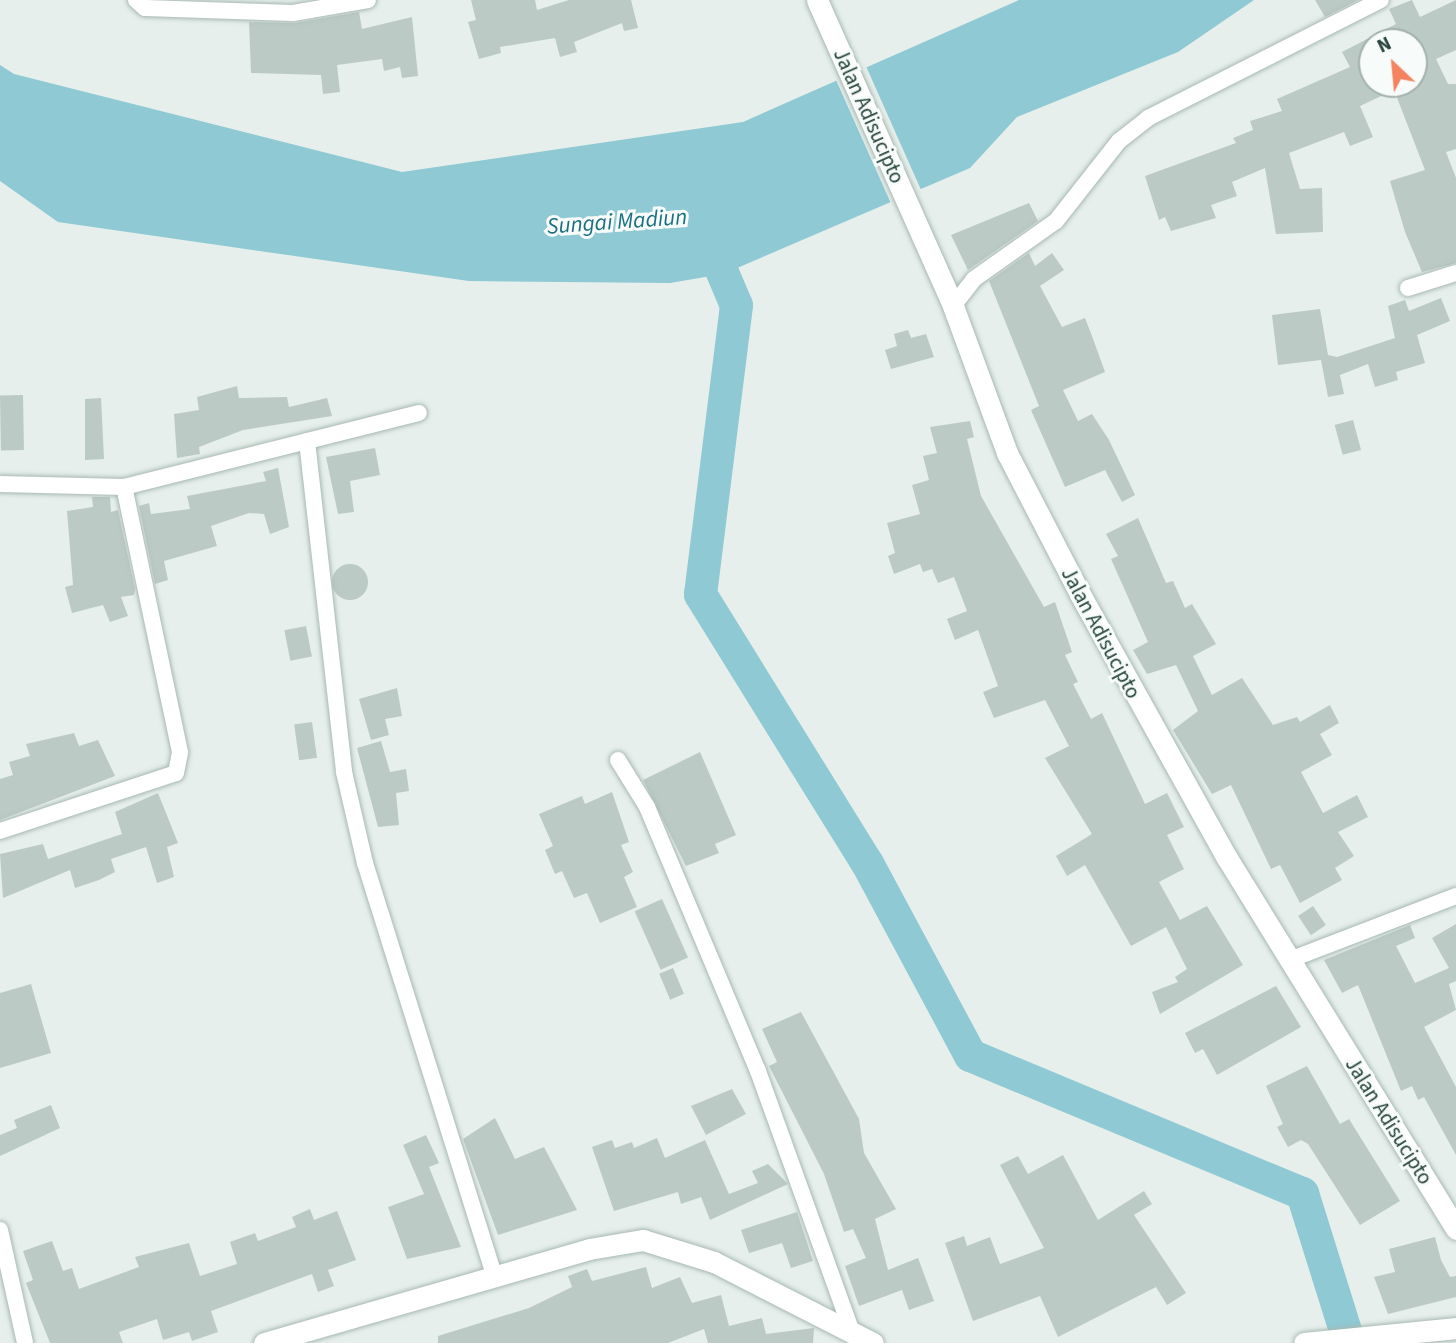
<!DOCTYPE html>
<style>
body{margin:0}
#map{position:relative;width:1456px;height:1343px;overflow:hidden;background:#e6efeb;font-family:"Source Sans 3",sans-serif}
div>[style]{position:absolute}
.water>*{inset:0;background:#8ec9d4}
.pier>*{inset:0;background:#e6efeb;transform-origin:0 0}
.river>*{height:33px;margin:-16.5px;padding:0 16.5px;transform-origin:16.5px;border-radius:16.5px;background:#8ec9d4}
.building>*{inset:0;background:#bbcac4;transform-origin:0 0}
.round{border-radius:50%}
.roads{filter:drop-shadow(0 0 2px #a8b8b2) drop-shadow(0 0 2px #a8b8b2)}
.minor>*{height:16px;margin:-8px;padding:0 8px;transform-origin:8px;border-radius:8px;background:#fff}
.secondary>*{height:21px;margin:-10.5px;padding:0 10.5px;transform-origin:10.5px;border-radius:10.5px;background:#fff}
span{translate:-50% -50%;white-space:nowrap;text-align:center;line-height:1.15;-webkit-text-stroke:6px #f7fbf9;paint-order:stroke}
.street-label{font-size:21px;color:#24423a}
.water-label{font-size:23px;color:#1c6f80;font-style:italic}
.north{position:absolute;left:1358px;top:28px;width:70px;height:70px;box-sizing:border-box;background:#f7fbf9;border:2px solid #a3b1ad;border-radius:50%;rotate:334deg;font-size:19px;font-weight:700;line-height:28px;text-align:center;color:#24423a}
.north::after{content:'';display:block;margin:auto;width:24px;height:32px;background:#f4845f;clip-path:polygon(50% 0,100% 100%,50% 72%,0 100%)}
</style>
<div id="map">
<div class="water">
<div style="clip-path:polygon(1019px 0,1254px 0,1178px 52px,1017px 117px,970px 168px,723px 274px,670px 283px,469px 281px,58px 222px,0 181px,0 65px,14px 74px,402px 172px,743px 122px)"></div>
</div>
<div class="pier">
<div style="left:865px;top:64px;width:140px;height:33px;rotate:66deg"></div>
</div>
<div class="river">
<div style="left:705px;top:232px;width:79px;rotate:67deg"></div>
<div style="left:736px;top:305px;width:291px;rotate:97.1deg"></div>
<div style="left:700px;top:594px;width:317px;rotate:58.2deg"></div>
<div style="left:867px;top:863px;width:218px;rotate:61.8deg"></div>
<div style="left:970px;top:1055px;width:360px;rotate:22.6deg"></div>
<div style="left:1302px;top:1193px;width:157px;rotate:72.6deg"></div>
</div>
<div class="building">
<div style="clip-path:polygon(471px 0,535px 0,537px 10px,569px 0,631px 0,638px 28px,624px 31px,622px 23px,574px 42px,577px 52px,560px 57px,555px 38px,500px 47px,501px 53px,479px 59px,468px 22px,476px 20px)"></div>
<div style="clip-path:polygon(1315px 0,1358px 0,1325px 17px)"></div>
<div style="clip-path:polygon(evenodd,1412px 0,1420px 17px,1456px 0,1456px 50px,1436px 59px,1448px 84px,1456px 84px,1456px 149px,1446px 152px,1456px 178px,1456px 263px,1422px 272px,1405px 232px,1390px 181px,1425px 170px,1394px 90px,1360px 106px,1373px 137px,1350px 146px,1344px 132px,1289px 153px,1300px 189px,1322px 188px,1323px 232px,1276px 234px,1265px 168px,1232px 182px,1237px 196px,1211px 205px,1216px 218px,1171px 231px,1165px 217px,1159px 220px,1145px 176px,1236px 143px,1233px 138px,1253px 130px,1250px 121px,1282px 111px,1277px 99px,1350px 67px,1342px 52px,1396px 24px,1389px 9px,1412px 0,1372px 42px,1414px 42px,1414px 84px,1372px 84px,1372px 42px)"></div>
<div style="clip-path:polygon(359px 12px,362px 29px,412px 17px,418px 76px,402px 78px,400px 67px,384px 71px,382px 59px,337px 65px,340px 92px,323px 94px,321px 75px,251px 73px,249px 22px,295px 23px)"></div>
<div style="clip-path:polygon(1029px 203px,1038px 221px,968px 270px,951px 235px)"></div>
<div style="clip-path:polygon(1029px 253px,1035px 266px,1052px 253px,1064px 270px,1040px 286px,1062px 327px,1085px 318px,1092px 336px,1105px 372px,1063px 390px,1078px 421px,1092px 414px,1109px 440px,1135px 495px,1122px 502px,1105px 470px,1065px 487px,1031px 410px,1039px 406px,989px 281px)"></div>
<div style="clip-path:polygon(1441px 298px,1450px 321px,1417px 335px,1425px 363px,1396px 372px,1398px 380px,1375px 387px,1368px 364px,1340px 375px,1344px 394px,1328px 397px,1321px 360px,1278px 365px,1272px 315px,1320px 309px,1328px 355px,1337px 357px,1395px 338px,1388px 306px,1405px 300px,1409px 311px)"></div>
<div style="clip-path:polygon(908px 330px,911px 338px,926px 334px,934px 357px,891px 369px,885px 350px,897px 346px,894px 334px)"></div>
<div style="clip-path:polygon(237px 386px,239px 398px,287px 397px,289px 407px,327px 398px,332px 416px,243px 430px,199px 447px,200px 454px,177px 458px,174px 414px,199px 410px,197px 397px)"></div>
<div style="left:23px;top:395px;width:55px;height:23px;rotate:89deg"></div>
<div style="clip-path:polygon(101px 398px,104px 459px,85px 460px,85px 399px)"></div>
<div style="left:1353px;top:420px;width:31px;height:19px;rotate:75deg"></div>
<div style="clip-path:polygon(970px 421px,974px 437px,967px 439px,981px 496px,1044px 607px,1055px 602px,1072px 652px,1065px 655px,1078px 682px,1073px 684px,1091px 719px,1102px 713px,1145px 804px,1167px 793px,1184px 827px,1167px 835px,1184px 869px,1159px 882px,1180px 920px,1207px 906px,1243px 965px,1160px 1014px,1152px 992px,1178px 982px,1175px 977px,1187px 969px,1166px 927px,1131px 946px,1085px 865px,1067px 876px,1056px 856px,1092px 834px,1045px 758px,1069px 746px,1045px 700px,994px 718px,983px 692px,998px 686px,978px 630px,955px 640px,947px 619px,967px 611px,954px 577px,938px 583px,932px 569px,923px 572px,920px 564px,894px 574px,888px 556px,895px 553px,887px 523px,920px 514px,912px 485px,929px 480px,923px 456px,937px 453px,930px 427px)"></div>
<div style="clip-path:polygon(375px 448px,380px 475px,350px 481px,354px 512px,338px 514px,326px 457px)"></div>
<div style="clip-path:polygon(278px 468px,289px 527px,270px 534px,264px 514px,249px 513px,211px 526px,217px 546px,164px 561px,168px 580px,155px 584px,139px 506px,149px 503px,151px 514px,190px 509px,187px 496px,266px 481px,263px 472px)"></div>
<div style="clip-path:polygon(92px 497px,110px 497px,111px 512px,118px 510px,135px 589px,134px 595px,121px 597px,128px 616px,110px 622px,103px 605px,72px 613px,65px 587px,73px 585px,67px 511px,93px 507px)"></div>
<div style="clip-path:polygon(1138px 518px,1166px 583px,1173px 581px,1185px 608px,1192px 604px,1216px 644px,1193px 656px,1212px 695px,1242px 678px,1273px 725px,1297px 717px,1300px 722px,1330px 705px,1339px 723px,1320px 734px,1332px 755px,1301px 772px,1323px 813px,1357px 795px,1368px 817px,1338px 832px,1354px 856px,1335px 868px,1342px 880px,1300px 903px,1280px 865px,1271px 869px,1231px 785px,1212px 794px,1173px 730px,1198px 711px,1176px 665px,1147px 674px,1133px 650px,1148px 642px,1111px 559px,1118px 556px,1106px 534px)"></div>
<div class="round" style="left:332px;top:564px;width:36px;height:36px"></div>
<div style="left:306px;top:626px;width:31px;height:22px;rotate:79deg"></div>
<div style="clip-path:polygon(397px 688px,402px 716px,385px 719px,389px 735px,371px 740px,359px 699px)"></div>
<div style="left:312px;top:722px;width:36px;height:18px;rotate:82deg"></div>
<div style="clip-path:polygon(74px 733px,79px 746px,98px 740px,115px 776px,0 820px,0 779px,13px 775px,9px 762px,30px 756px,26px 744px)"></div>
<div style="clip-path:polygon(381px 741px,390px 772px,406px 769px,409px 791px,396px 793px,399px 825px,378px 827px,357px 748px)"></div>
<div style="clip-path:polygon(700px 752px,736px 835px,715px 844px,719px 853px,686px 866px,643px 780px)"></div>
<div style="clip-path:polygon(612px 792px,629px 842px,621px 845px,633px 872px,624px 877px,637px 907px,600px 923px,587px 893px,574px 898px,562px 871px,555px 874px,545px 850px,553px 846px,539px 814px,582px 796px,585px 804px)"></div>
<div style="clip-path:polygon(158px 793px,178px 843px,167px 847px,174px 877px,157px 883px,146px 847px,111px 859px,115px 872px,99px 880px,75px 888px,70px 870px,3px 898px,0 854px,43px 844px,48px 859px,122px 834px,115px 812px)"></div>
<div style="left:662px;top:899px;width:64px;height:30px;rotate:66deg"></div>
<div style="left:1313px;top:906px;width:23px;height:18px;rotate:56deg"></div>
<div style="clip-path:polygon(1456px 924px,1456px 981px,1449px 984px,1456px 1010px,1424px 1027px,1456px 1087px,1456px 1155px,1424px 1097px,1418px 1100px,1412px 1086px,1401px 1091px,1358px 985px,1342px 993px,1324px 960px,1410px 925px,1415px 938px,1396px 946px,1415px 983px,1449px 968px,1432px 938px)"></div>
<div style="left:673px;top:968px;width:28px;height:15px;rotate:67deg"></div>
<div style="clip-path:polygon(31px 984px,51px 1053px,0 1068px,0 993px)"></div>
<div style="clip-path:polygon(1276px 986px,1301px 1027px,1217px 1075px,1203px 1049px,1195px 1053px,1185px 1033px)"></div>
<div style="clip-path:polygon(801px 1012px,859px 1119px,864px 1153px,896px 1209px,875px 1219px,888px 1270px,918px 1258px,934px 1301px,909px 1310px,902px 1290px,859px 1306px,845px 1266px,866px 1258px,853px 1229px,844px 1232px,824px 1174px,769px 1066px,777px 1062px,762px 1029px)"></div>
<div style="clip-path:polygon(1307px 1066px,1340px 1124px,1349px 1119px,1400px 1201px,1360px 1225px,1308px 1144px,1301px 1140px,1288px 1147px,1277px 1127px,1283px 1124px,1266px 1086px)"></div>
<div style="clip-path:polygon(732px 1089px,746px 1114px,706px 1135px,691px 1106px)"></div>
<div style="clip-path:polygon(51px 1105px,60px 1128px,0 1156px,0 1135px,17px 1128px,14px 1120px)"></div>
<div style="clip-path:polygon(495px 1118px,515px 1159px,544px 1147px,577px 1210px,498px 1235px,463px 1139px)"></div>
<div style="clip-path:polygon(426px 1135px,439px 1163px,429px 1167px,461px 1247px,407px 1259px,388px 1207px,424px 1194px,403px 1145px)"></div>
<div style="clip-path:polygon(657px 1138px,665px 1158px,705px 1140px,729px 1194px,758px 1183px,752px 1171px,768px 1164px,788px 1184px,710px 1220px,701px 1197px,681px 1204px,678px 1192px,614px 1211px,592px 1147px,612px 1140px,615px 1148px,632px 1142px,634px 1148px)"></div>
<div style="clip-path:polygon(1063px 1155px,1098px 1220px,1144px 1191px,1152px 1204px,1134px 1215px,1186px 1293px,1167px 1305px,1156px 1287px,1058px 1337px,1040px 1296px,973px 1321px,945px 1243px,964px 1236px,967px 1246px,990px 1237px,1000px 1264px,1044px 1248px,1000px 1165px,1018px 1156px,1028px 1174px)"></div>
<div style="clip-path:polygon(310px 1209px,314px 1220px,337px 1211px,356px 1260px,328px 1270px,334px 1286px,318px 1292px,312px 1274px,211px 1311px,218px 1332px,192px 1341px,189px 1332px,163px 1340px,157px 1319px,119px 1332px,123px 1343px,50px 1343px,26px 1283px,33px 1280px,23px 1251px,52px 1241px,63px 1271px,72px 1268px,79px 1289px,139px 1267px,135px 1257px,189px 1243px,200px 1276px,237px 1264px,230px 1242px,255px 1233px,258px 1241px,296px 1227px,292px 1217px)"></div>
<div style="clip-path:polygon(797px 1212px,813px 1261px,791px 1268px,782px 1243px,749px 1253px,741px 1230px)"></div>
<div style="clip-path:polygon(1435px 1237px,1441px 1260px,1450px 1277px,1456px 1276px,1456px 1297px,1388px 1314px,1374px 1277px,1395px 1272px,1389px 1249px)"></div>
<div style="clip-path:polygon(646px 1267px,652px 1288px,680px 1277px,692px 1303px,721px 1295px,729px 1326px,762px 1318px,766px 1334px,814px 1328px,813px 1343px,708px 1343px,704px 1329px,668px 1343px,438px 1343px,438px 1336px,529px 1308px,572px 1287px,568px 1276px,587px 1269px,592px 1281px)"></div>
</div>
<div class="roads">
<div class="minor">
<div style="left:136px;top:0;width:12px;rotate:42deg"></div>
<div style="left:145px;top:8px;width:148px;rotate:1.9deg"></div>
<div style="left:293px;top:13px;width:76px;rotate:-9.8deg"></div>
<div style="left:1408px;top:288px;width:50px;rotate:-17.4deg"></div>
<div style="left:953px;top:306px;width:34px;rotate:-52deg"></div>
<div style="left:974px;top:279px;width:100px;rotate:-35.3deg"></div>
<div style="left:1056px;top:221px;width:102px;rotate:-51.8deg"></div>
<div style="left:1119px;top:141px;width:37px;rotate:-38deg"></div>
<div style="left:1148px;top:118px;width:261px;rotate:-26.9deg"></div>
<div style="left:307px;top:441px;width:333px;rotate:83.6deg"></div>
<div style="left:344px;top:772px;width:93px;rotate:77deg"></div>
<div style="left:365px;top:863px;width:434px;rotate:72.6deg"></div>
<div style="left:0;top:484px;width:124px;rotate:1.4deg"></div>
<div style="left:124px;top:487px;width:304px;rotate:-14.1deg"></div>
<div style="left:618px;top:760px;width:55px;rotate:58.3deg"></div>
<div style="left:647px;top:807px;width:286px;rotate:67.2deg"></div>
<div style="left:758px;top:1071px;width:281px;rotate:70.2deg"></div>
<div style="left:0;top:831px;width:185px;rotate:-18.2deg"></div>
<div style="left:176px;top:773px;width:21px;rotate:-79deg"></div>
<div style="left:180px;top:752px;width:271px;rotate:-101.9deg"></div>
<div style="left:1292px;top:959px;width:176px;rotate:-21deg"></div>
<div style="left:0;top:1230px;width:116px;rotate:77.5deg"></div>
</div>
<div class="secondary">
<div style="left:817px;top:0;width:335px;rotate:66deg"></div>
<div style="left:953px;top:306px;width:157px;rotate:69.8deg"></div>
<div style="left:1007px;top:453px;width:159px;rotate:62.6deg"></div>
<div style="left:1080px;top:594px;width:302px;rotate:60.9deg"></div>
<div style="left:1227px;top:858px;width:436px;rotate:58.3deg"></div>
<div style="left:264px;top:1343px;width:338px;rotate:-16.1deg"></div>
<div style="left:589px;top:1249px;width:55px;rotate:-9.5deg"></div>
<div style="left:643px;top:1240px;width:74px;rotate:17.2deg"></div>
<div style="left:714px;top:1262px;width:178px;rotate:27deg"></div>
<div style="left:1304px;top:1343px;width:153px;rotate:-5.6deg"></div>
</div>
</div>
<div class="street-label">
<span style="left:869px;top:116px;rotate:66deg">Jalan Adisucipto</span>
<span style="left:1101px;top:633px;rotate:62deg">Jalan Adisucipto</span>
<span style="left:1389px;top:1121px;rotate:58deg">Jalan Adisucipto</span>
</div>
<div class="water-label">
<span style="left:617px;top:222px;rotate:-4deg">Sungai Madiun</span>
</div>
<div class="north">N</div>
</div>
